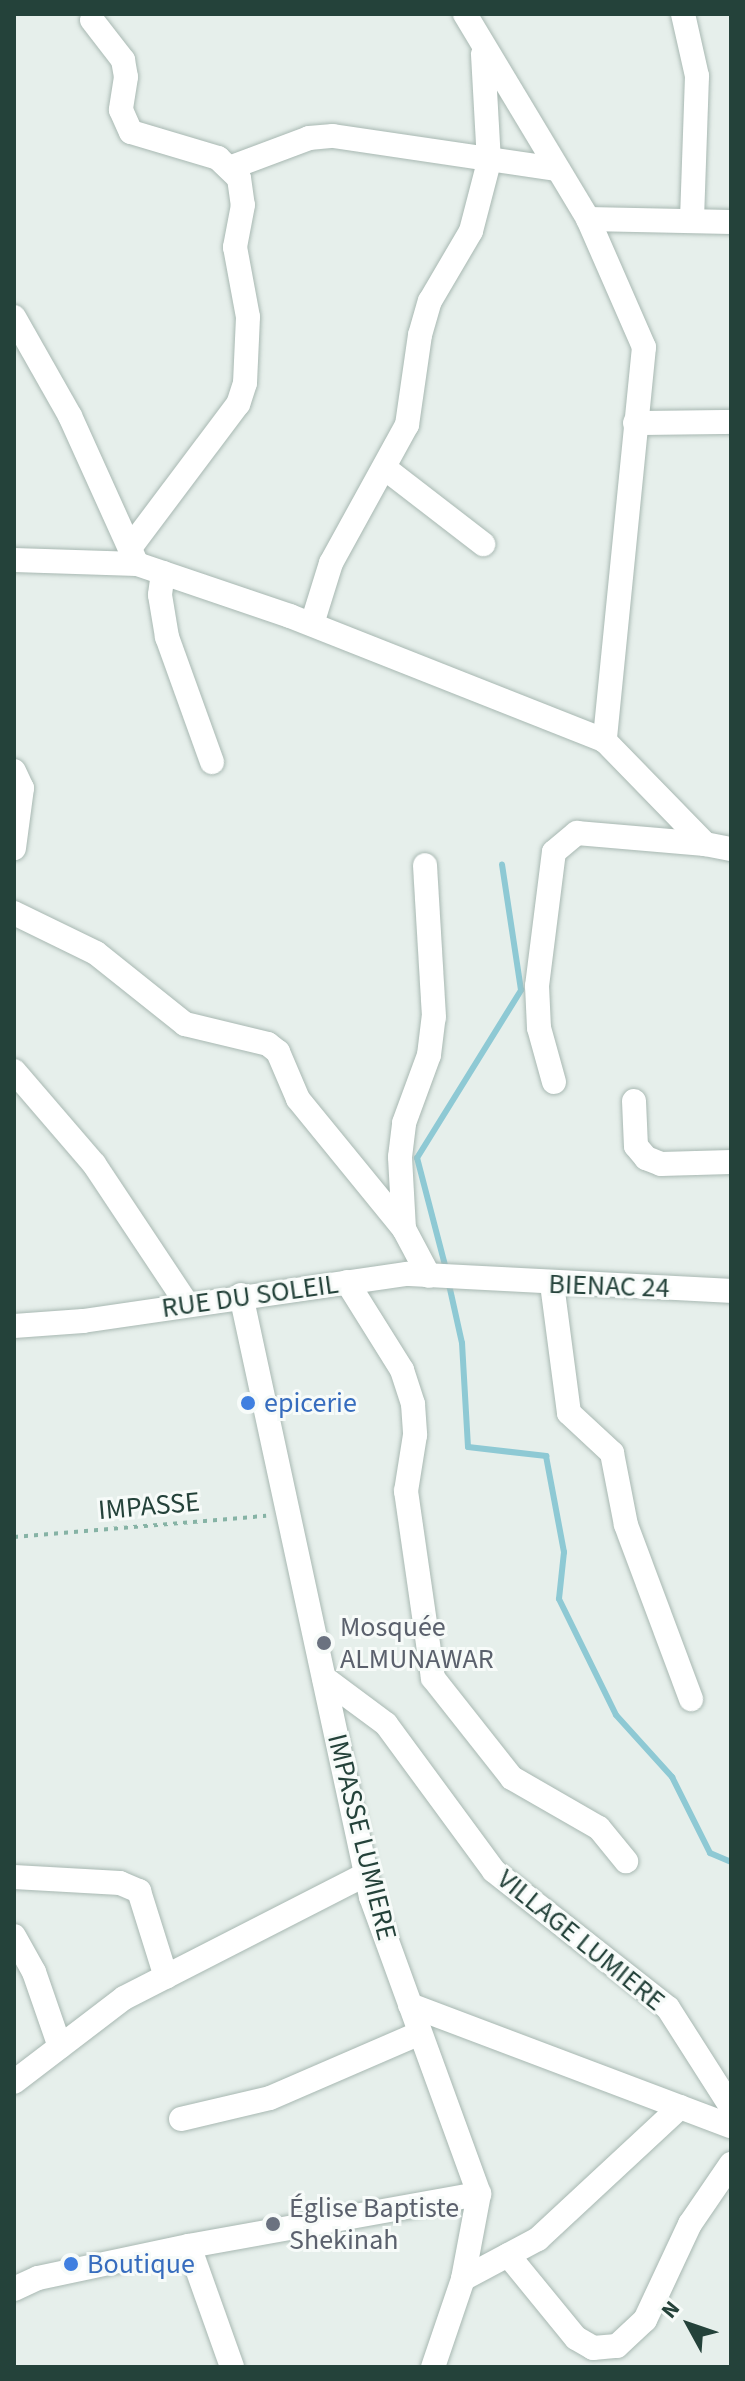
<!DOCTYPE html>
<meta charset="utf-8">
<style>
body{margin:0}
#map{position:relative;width:745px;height:2381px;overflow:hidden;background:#e6efeb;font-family:"Source Sans 3",sans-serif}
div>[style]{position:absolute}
.stream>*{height:6px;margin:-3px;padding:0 3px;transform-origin:3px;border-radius:3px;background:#8ec9d4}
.path>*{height:4px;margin-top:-2px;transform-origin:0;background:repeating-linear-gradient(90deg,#86b3a5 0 4px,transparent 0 10px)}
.roads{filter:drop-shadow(0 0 2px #a8b8b2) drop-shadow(0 0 2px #a8b8b2)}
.street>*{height:24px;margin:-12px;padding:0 12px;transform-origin:12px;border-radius:12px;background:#fff}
.dots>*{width:22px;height:22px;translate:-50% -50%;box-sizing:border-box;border:4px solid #f7fbf9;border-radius:50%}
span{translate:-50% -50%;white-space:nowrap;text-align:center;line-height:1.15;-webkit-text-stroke:6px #f7fbf9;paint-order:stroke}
.street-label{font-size:28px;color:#24423a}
.shop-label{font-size:28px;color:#366cbe}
.left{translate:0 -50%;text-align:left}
.worship-label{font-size:28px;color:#5b616d}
.frame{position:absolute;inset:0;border:16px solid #24423a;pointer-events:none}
.north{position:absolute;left:649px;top:2285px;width:80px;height:80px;-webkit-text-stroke:6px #f7fbf9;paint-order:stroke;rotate:310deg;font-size:22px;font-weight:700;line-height:32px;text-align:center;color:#24423a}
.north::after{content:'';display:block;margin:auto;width:28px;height:36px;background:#24423a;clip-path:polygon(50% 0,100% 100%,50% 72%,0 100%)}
</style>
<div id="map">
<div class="stream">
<div style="left:446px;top:1269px;width:115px;rotate:-104.6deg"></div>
<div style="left:417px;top:1158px;width:198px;rotate:-58.2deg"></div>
<div style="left:521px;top:990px;width:127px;rotate:-98.6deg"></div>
<div style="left:448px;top:1280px;width:65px;rotate:77.5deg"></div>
<div style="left:462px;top:1343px;width:104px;rotate:86.7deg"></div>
<div style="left:468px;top:1447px;width:79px;rotate:6.6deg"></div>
<div style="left:546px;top:1456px;width:98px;rotate:79.4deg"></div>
<div style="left:564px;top:1552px;width:47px;rotate:96.1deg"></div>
<div style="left:559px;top:1599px;width:129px;rotate:63.8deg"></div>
<div style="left:616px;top:1715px;width:84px;rotate:47.9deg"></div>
<div style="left:672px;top:1777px;width:85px;rotate:63.4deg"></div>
<div style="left:710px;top:1853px;width:23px;rotate:23deg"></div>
</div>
<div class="path">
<div style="left:14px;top:1537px;width:253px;rotate:-4.8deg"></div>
</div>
<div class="roads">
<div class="street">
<div style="left:465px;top:14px;width:239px;rotate:59deg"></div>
<div style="left:588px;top:219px;width:140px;rotate:66.4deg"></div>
<div style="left:644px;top:347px;width:396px;rotate:95.7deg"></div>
<div style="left:683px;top:14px;width:64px;rotate:77.3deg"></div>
<div style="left:697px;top:76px;width:145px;rotate:92deg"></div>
<div style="left:92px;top:20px;width:51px;rotate:52.2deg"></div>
<div style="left:123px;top:60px;width:17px;rotate:80deg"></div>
<div style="left:126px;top:77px;width:33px;rotate:99deg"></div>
<div style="left:121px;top:110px;width:24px;rotate:66deg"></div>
<div style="left:131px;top:132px;width:91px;rotate:16.6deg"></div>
<div style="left:218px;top:158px;width:29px;rotate:44deg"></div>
<div style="left:239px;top:178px;width:27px;rotate:82deg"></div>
<div style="left:243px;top:205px;width:43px;rotate:100.8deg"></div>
<div style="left:235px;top:247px;width:71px;rotate:79.5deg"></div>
<div style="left:248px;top:317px;width:66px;rotate:92.6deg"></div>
<div style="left:245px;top:383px;width:22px;rotate:108deg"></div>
<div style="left:238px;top:404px;width:180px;rotate:126.9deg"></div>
<div style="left:232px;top:167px;width:82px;rotate:-20.6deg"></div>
<div style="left:309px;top:138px;width:24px;rotate:-5deg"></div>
<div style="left:333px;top:136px;width:225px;rotate:8.4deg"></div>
<div style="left:588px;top:219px;width:143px;rotate:1.2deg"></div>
<div style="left:14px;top:317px;width:114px;rotate:60.5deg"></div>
<div style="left:70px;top:416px;width:160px;rotate:65.7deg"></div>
<div style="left:635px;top:423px;width:96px;rotate:-0.6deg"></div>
<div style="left:386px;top:469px;width:123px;rotate:37.7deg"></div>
<div style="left:14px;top:560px;width:123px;rotate:1.9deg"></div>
<div style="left:137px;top:564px;width:162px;rotate:18.8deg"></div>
<div style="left:290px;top:616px;width:339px;rotate:21.6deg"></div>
<div style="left:605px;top:741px;width:144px;rotate:45.8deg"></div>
<div style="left:705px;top:844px;width:26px;rotate:11deg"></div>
<div style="left:163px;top:573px;width:22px;rotate:98deg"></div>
<div style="left:160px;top:595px;width:43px;rotate:80.5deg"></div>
<div style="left:167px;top:637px;width:133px;rotate:70.2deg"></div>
<div style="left:312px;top:624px;width:64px;rotate:-72.7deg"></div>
<div style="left:331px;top:563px;width:158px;rotate:-61.2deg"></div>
<div style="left:407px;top:425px;width:91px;rotate:-81.8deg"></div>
<div style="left:420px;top:335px;width:35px;rotate:-74deg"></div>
<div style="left:430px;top:301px;width:81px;rotate:-59.6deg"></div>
<div style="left:471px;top:231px;width:71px;rotate:-75.4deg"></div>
<div style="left:489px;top:162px;width:108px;rotate:-93.2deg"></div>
<div style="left:14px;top:771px;width:19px;rotate:65deg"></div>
<div style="left:22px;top:788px;width:61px;rotate:97.6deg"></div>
<div style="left:14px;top:913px;width:91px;rotate:26deg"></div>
<div style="left:96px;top:953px;width:114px;rotate:38.6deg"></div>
<div style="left:185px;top:1024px;width:85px;rotate:13.5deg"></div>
<div style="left:268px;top:1044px;width:13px;rotate:39deg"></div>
<div style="left:278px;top:1052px;width:51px;rotate:66.9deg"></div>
<div style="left:298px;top:1099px;width:168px;rotate:50.8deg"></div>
<div style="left:404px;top:1229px;width:53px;rotate:62deg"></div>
<div style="left:14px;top:1071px;width:123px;rotate:49.3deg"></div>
<div style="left:94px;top:1164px;width:168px;rotate:56.4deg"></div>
<div style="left:554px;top:1082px;width:56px;rotate:-105.5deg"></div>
<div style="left:539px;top:1028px;width:42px;rotate:-92.7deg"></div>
<div style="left:537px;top:986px;width:135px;rotate:-82.8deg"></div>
<div style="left:554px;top:852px;width:30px;rotate:-40deg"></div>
<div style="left:577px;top:833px;width:128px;rotate:4.9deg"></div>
<div style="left:634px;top:1101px;width:45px;rotate:87.5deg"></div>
<div style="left:636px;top:1146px;width:16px;rotate:50deg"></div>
<div style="left:646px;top:1158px;width:16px;rotate:22deg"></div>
<div style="left:661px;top:1164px;width:70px;rotate:-1.6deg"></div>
<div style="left:404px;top:1229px;width:72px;rotate:-93.2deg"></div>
<div style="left:400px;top:1157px;width:34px;rotate:-83deg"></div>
<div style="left:404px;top:1123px;width:72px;rotate:-69.8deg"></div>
<div style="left:429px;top:1055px;width:38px;rotate:-83deg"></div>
<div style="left:434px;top:1017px;width:152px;rotate:-93.4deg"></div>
<div style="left:347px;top:1282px;width:104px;rotate:58deg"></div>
<div style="left:402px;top:1370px;width:36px;rotate:72deg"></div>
<div style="left:413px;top:1404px;width:31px;rotate:86deg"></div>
<div style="left:415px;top:1435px;width:57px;rotate:99.1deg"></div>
<div style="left:406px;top:1491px;width:189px;rotate:81.8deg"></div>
<div style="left:433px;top:1678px;width:127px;rotate:51.7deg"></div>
<div style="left:512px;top:1778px;width:100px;rotate:29.9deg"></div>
<div style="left:599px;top:1828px;width:43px;rotate:50.7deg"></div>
<div style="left:552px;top:1284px;width:130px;rotate:82.5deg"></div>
<div style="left:569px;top:1413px;width:59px;rotate:42.9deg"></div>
<div style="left:612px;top:1453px;width:73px;rotate:79deg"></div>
<div style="left:626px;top:1525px;width:186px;rotate:69.5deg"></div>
<div style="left:241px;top:1295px;width:616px;rotate:77.81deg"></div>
<div style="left:371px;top:1897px;width:316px;rotate:70deg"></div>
<div style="left:479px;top:2194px;width:86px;rotate:100.7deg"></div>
<div style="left:463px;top:2279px;width:93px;rotate:108.8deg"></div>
<div style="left:14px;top:1326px;width:69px;rotate:-4.1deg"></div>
<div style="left:83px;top:1321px;width:327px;rotate:-8.3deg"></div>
<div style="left:407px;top:1274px;width:324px;rotate:3deg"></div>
<div style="left:324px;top:1678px;width:77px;rotate:36.6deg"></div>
<div style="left:386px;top:1724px;width:182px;rotate:53.7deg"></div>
<div style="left:494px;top:1871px;width:221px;rotate:38.2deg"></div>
<div style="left:668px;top:2008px;width:117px;rotate:57.5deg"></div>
<div style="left:14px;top:1877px;width:106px;rotate:3.2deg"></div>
<div style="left:120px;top:1883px;width:21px;rotate:23deg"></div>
<div style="left:139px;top:1891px;width:90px;rotate:72.6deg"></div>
<div style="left:14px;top:1936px;width:41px;rotate:60.9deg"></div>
<div style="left:34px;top:1972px;width:79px;rotate:70.9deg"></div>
<div style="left:410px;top:2005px;width:343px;rotate:20.7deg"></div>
<div style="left:14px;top:2082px;width:138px;rotate:-37.4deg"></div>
<div style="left:124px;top:1998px;width:272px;rotate:-27.1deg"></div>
<div style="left:181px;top:2119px;width:91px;rotate:-13.3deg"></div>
<div style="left:270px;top:2098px;width:163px;rotate:-23.4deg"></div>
<div style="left:189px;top:2246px;width:128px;rotate:70.4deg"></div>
<div style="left:508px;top:2255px;width:107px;rotate:50.7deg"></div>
<div style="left:576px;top:2338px;width:20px;rotate:30deg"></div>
<div style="left:593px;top:2348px;width:24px;rotate:-5deg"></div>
<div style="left:617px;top:2346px;width:38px;rotate:-43deg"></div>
<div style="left:645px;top:2320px;width:106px;rotate:-64.9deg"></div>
<div style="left:690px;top:2224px;width:73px;rotate:-55.7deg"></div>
<div style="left:463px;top:2279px;width:85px;rotate:-28.1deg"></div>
<div style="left:538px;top:2239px;width:194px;rotate:-42.9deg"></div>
<div style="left:14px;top:2289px;width:26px;rotate:-25deg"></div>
<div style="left:38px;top:2278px;width:154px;rotate:-12deg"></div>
<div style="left:189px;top:2246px;width:295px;rotate:-10.2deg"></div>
</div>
</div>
<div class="dots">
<div style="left:248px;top:1403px;background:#3f7fe0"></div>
<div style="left:324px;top:1643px;background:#6b7280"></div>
<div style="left:273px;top:2224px;background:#6b7280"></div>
<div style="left:71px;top:2264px;background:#3f7fe0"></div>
</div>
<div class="street-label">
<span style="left:609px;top:1286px;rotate:2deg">BIENAC 24</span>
<span style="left:250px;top:1296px;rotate:-8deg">RUE DU SOLEIL</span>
<span style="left:149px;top:1506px;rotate:-5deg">IMPASSE</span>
<span style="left:362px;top:1837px;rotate:76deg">IMPASSE LUMIERE</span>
<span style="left:581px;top:1940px;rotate:39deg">VILLAGE LUMIERE</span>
</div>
<div class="shop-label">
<span class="left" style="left:264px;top:1403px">epicerie</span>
<span class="left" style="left:87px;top:2264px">Boutique</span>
</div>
<div class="worship-label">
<span class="left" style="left:340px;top:1643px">Mosquée<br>ALMUNAWAR</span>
<span class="left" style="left:289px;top:2224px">Église Baptiste<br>Shekinah</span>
</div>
<div class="frame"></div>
<div class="north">N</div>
</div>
